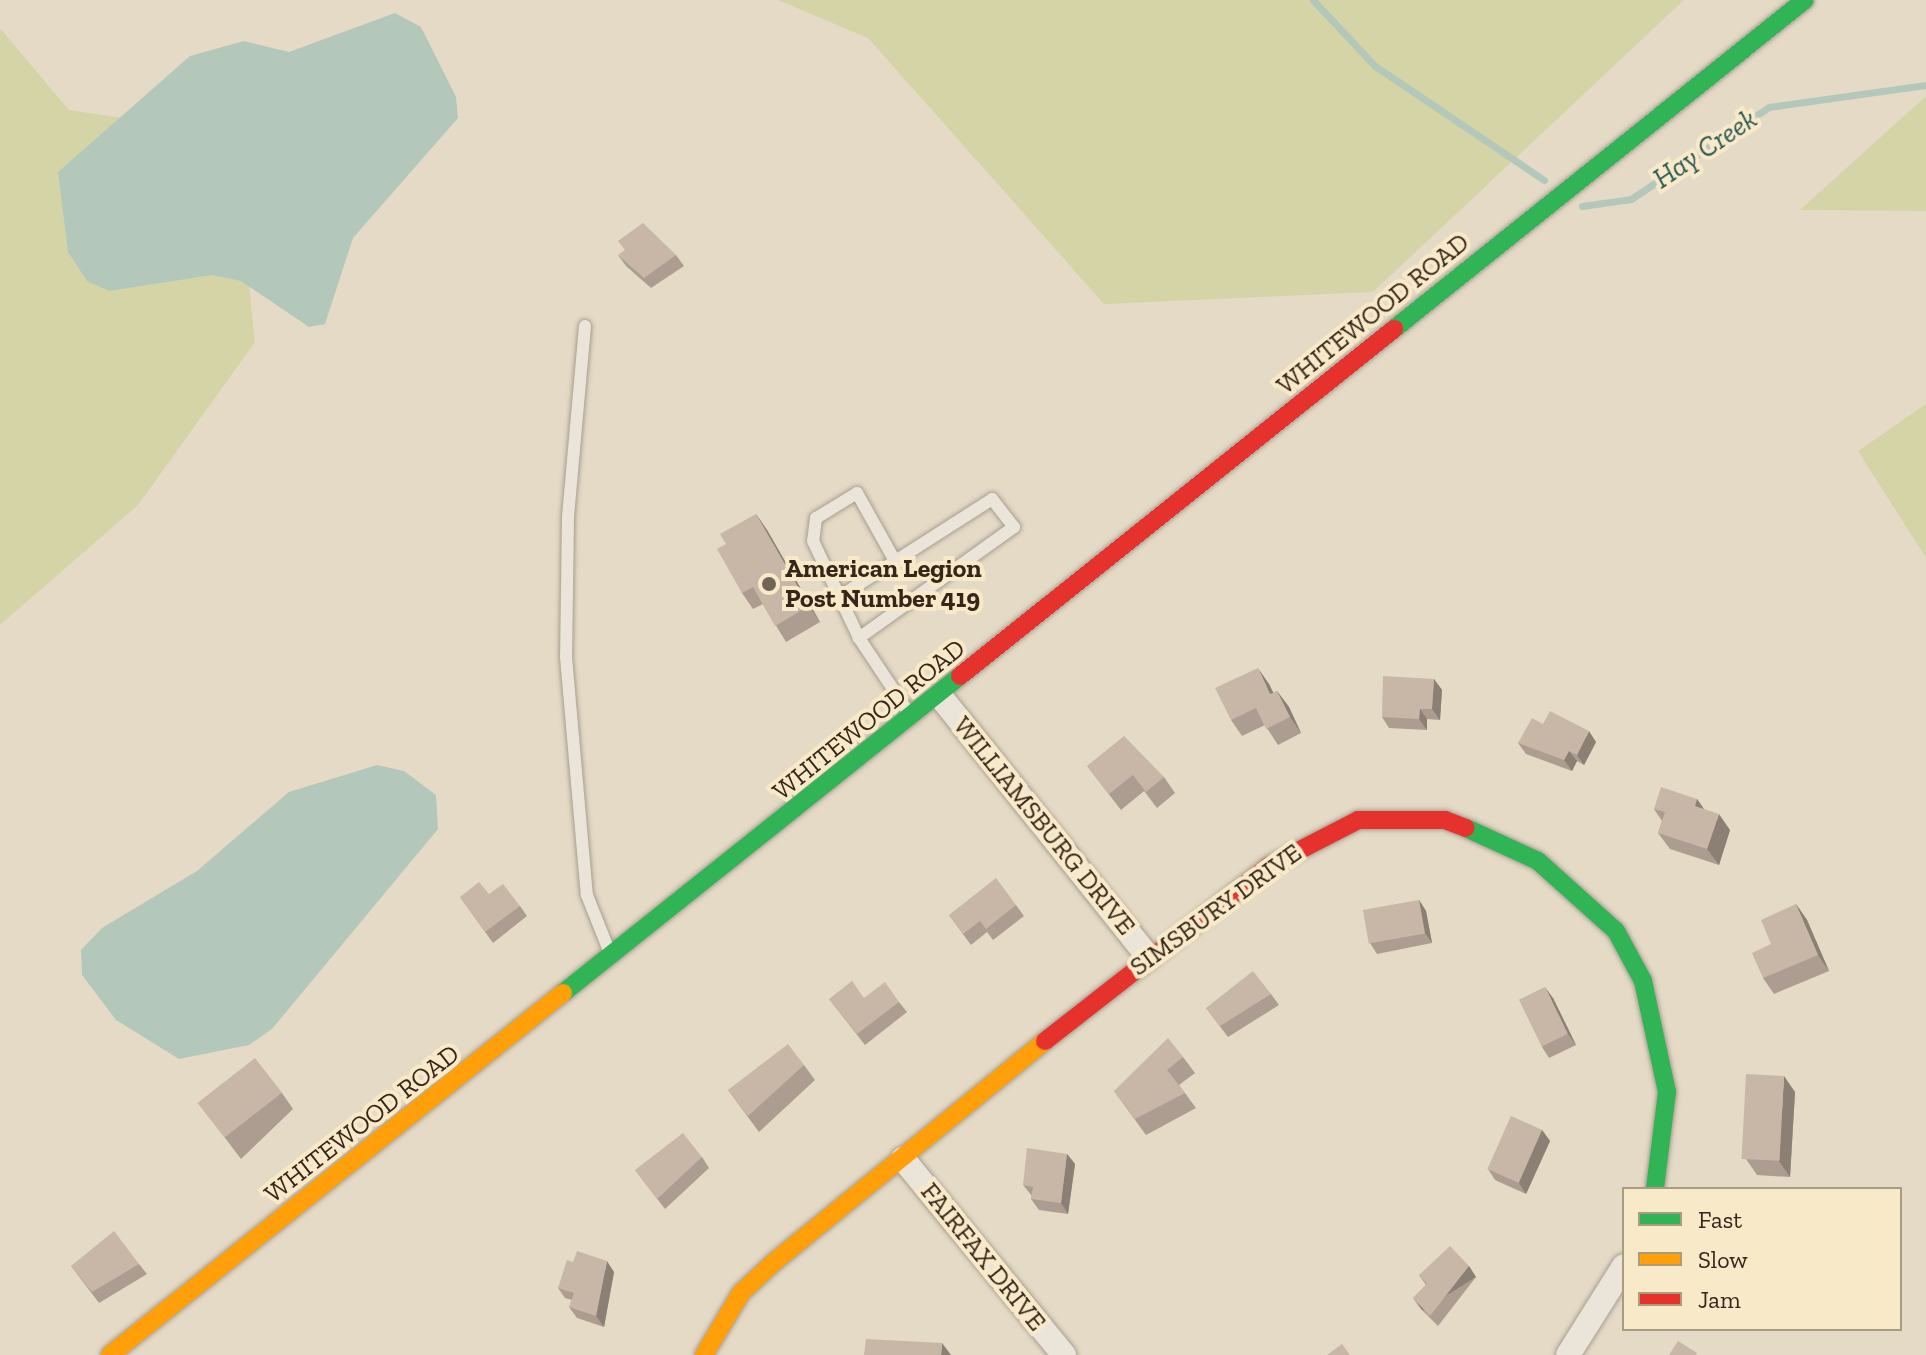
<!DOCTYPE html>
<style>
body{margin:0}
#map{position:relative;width:1926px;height:1355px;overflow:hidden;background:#e4dac6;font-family:"Zilla Slab",serif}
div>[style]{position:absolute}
.green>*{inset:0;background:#d5d4a7}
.water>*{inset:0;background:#b3c8bb}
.stream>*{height:7px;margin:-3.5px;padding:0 3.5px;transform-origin:3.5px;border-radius:3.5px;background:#b3c8bb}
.roads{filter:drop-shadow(0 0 2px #a89e90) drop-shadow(0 0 2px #a89e90)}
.lane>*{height:12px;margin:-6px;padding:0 6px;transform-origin:6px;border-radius:6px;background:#ebe5d9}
.street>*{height:24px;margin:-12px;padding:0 12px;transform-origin:12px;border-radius:12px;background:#ebe5d9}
.fast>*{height:18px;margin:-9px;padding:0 9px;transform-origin:9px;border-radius:9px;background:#30b455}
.slow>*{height:18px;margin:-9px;padding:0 9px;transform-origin:9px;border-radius:9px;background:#ff9f0a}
.jam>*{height:18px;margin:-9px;padding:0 9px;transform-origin:9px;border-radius:9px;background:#e5322d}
.wall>*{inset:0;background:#ac9d90}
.shaded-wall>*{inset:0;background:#8c8075;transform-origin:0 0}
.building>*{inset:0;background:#c8b7a7;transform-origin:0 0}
.dots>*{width:22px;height:22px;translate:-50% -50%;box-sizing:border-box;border:4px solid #f8e9c9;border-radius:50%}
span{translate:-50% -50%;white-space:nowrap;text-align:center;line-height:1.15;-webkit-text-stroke:8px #f8e9c9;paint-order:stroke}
.street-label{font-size:26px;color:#362619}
.poi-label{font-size:26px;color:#362619;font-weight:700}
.left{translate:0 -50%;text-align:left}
.water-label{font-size:28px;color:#275753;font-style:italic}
.legend{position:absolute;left:1622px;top:1187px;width:280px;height:144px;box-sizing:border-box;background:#f8e9c9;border:2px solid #aa9b83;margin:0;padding:10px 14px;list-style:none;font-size:24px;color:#362619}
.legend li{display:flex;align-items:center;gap:16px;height:40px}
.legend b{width:40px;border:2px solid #aa9b83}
</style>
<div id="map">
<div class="green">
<div style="clip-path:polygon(778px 0,1684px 0,1373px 292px,1104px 304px,868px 38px)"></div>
<div style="clip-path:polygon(0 28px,69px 110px,233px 134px,255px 342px,138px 505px,0 625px)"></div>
<div style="clip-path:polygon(1926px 96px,1926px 211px,1800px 210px)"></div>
<div style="clip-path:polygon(1926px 404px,1926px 558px,1858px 451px)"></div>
</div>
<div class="water">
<div style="clip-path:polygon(395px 13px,421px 27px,456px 97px,458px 118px,353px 238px,325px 324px,309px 327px,241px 281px,212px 275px,109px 291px,87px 281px,68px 252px,58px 172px,190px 56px,244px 41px,289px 52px)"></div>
<div style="clip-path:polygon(377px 765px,404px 771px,436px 795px,438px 829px,272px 1029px,249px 1045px,179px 1059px,116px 1020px,82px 975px,81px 950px,102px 928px,197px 871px,289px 792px)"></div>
</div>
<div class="stream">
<div style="left:1313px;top:0;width:91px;rotate:46.8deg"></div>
<div style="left:1375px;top:66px;width:204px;rotate:34deg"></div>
<div style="left:1582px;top:206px;width:49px;rotate:-8.1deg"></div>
<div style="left:1631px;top:199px;width:166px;rotate:-33.7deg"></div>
<div style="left:1769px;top:107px;width:159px;rotate:-8deg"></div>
</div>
<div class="roads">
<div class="lane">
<div style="left:585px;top:326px;width:193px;rotate:95.1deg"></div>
<div style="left:568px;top:518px;width:139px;rotate:90.8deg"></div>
<div style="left:566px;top:657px;width:239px;rotate:85deg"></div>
<div style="left:587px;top:895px;width:62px;rotate:68.4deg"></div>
<div style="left:895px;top:561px;width:78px;rotate:-119.2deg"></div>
<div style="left:857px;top:493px;width:48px;rotate:148.6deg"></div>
<div style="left:816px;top:518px;width:23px;rotate:97deg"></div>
<div style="left:813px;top:541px;width:107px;rotate:64.6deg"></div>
<div style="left:859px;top:638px;width:90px;rotate:56.3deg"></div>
<div style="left:839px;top:597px;width:182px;rotate:-32.6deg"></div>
<div style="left:992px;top:499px;width:36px;rotate:52deg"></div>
<div style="left:1014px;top:527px;width:191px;rotate:144.4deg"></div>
</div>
<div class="street">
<div style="left:940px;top:696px;width:334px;rotate:51.4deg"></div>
<div style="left:903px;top:1159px;width:254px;rotate:50.6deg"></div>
<div style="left:1568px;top:1355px;width:105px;rotate:-57.8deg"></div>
</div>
<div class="fast">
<div style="left:1394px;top:329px;width:526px;rotate:-38.68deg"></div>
<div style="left:1466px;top:828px;width:79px;rotate:24.6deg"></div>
<div style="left:1538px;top:861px;width:105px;rotate:41.9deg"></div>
<div style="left:1616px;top:931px;width:57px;rotate:61.6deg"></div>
<div style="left:1643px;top:981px;width:114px;rotate:77.8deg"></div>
<div style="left:1667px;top:1092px;width:98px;rotate:97.1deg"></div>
<div style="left:563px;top:993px;width:508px;rotate:-38.61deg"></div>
</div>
<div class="slow">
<div style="left:110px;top:1355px;width:580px;rotate:-38.63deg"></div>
<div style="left:704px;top:1355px;width:72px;rotate:-59.2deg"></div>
<div style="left:741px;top:1293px;width:45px;rotate:-43.2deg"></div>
<div style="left:774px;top:1262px;width:350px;rotate:-39.2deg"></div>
</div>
<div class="jam">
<div style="left:960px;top:676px;width:556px;rotate:-38.64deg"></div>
<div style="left:1045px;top:1041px;width:284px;rotate:-38deg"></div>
<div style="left:1269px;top:866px;width:100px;rotate:-27.3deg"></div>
<div style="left:1358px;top:820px;width:87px"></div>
<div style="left:1445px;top:820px;width:22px;rotate:21deg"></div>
</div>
</div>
<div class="wall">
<div style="clip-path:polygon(618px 255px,676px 255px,684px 266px,651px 288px,626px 266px)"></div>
<div style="clip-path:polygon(756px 514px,767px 530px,820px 622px,786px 642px,763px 604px,753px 609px,742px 593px,726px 544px)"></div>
<div style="clip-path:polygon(1434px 679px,1442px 690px,1440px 720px,1427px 719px,1427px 730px,1389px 728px,1382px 717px)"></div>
<div style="clip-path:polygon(1269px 684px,1273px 693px,1277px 691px,1289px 707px,1301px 733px,1278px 745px,1265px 725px,1242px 736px,1231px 720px)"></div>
<div style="clip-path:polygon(1543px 724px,1596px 742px,1584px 765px,1577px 761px,1572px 771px,1526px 754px,1518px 743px)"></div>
<div style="clip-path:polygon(1087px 766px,1164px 777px,1175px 793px,1157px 808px,1144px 791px,1121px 810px)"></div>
<div style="clip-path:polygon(1697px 799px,1704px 809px,1730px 830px,1719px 865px,1670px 849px,1658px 833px,1662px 821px,1654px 809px)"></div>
<div style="clip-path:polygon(489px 894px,520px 906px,527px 916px,493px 943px,460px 897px)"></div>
<div style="clip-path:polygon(1419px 900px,1426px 911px,1432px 943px,1377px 954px,1370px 943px)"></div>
<div style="clip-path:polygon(1796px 904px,1807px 920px,1829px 971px,1774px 994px,1763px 978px,1771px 944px)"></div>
<div style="clip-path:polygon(1016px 905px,1024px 916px,993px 940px,987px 932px,971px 945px,949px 915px)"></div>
<div style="clip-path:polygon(1271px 994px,1279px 1005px,1228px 1037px,1206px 1008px)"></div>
<div style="clip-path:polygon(864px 998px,899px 1002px,907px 1012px,865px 1045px,829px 999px)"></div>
<div style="clip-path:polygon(1553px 998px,1576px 1045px,1549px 1058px,1542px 1047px)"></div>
<div style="clip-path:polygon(1183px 1057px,1195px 1073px,1179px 1085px,1196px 1108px,1146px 1135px,1114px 1091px)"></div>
<div style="clip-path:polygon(804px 1065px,815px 1080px,759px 1132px,728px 1090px)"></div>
<div style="clip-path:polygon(1795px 1092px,1790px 1177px,1757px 1175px,1746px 1159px)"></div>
<div style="clip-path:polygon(282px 1093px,293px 1109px,241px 1159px,203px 1109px)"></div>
<div style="clip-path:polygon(1542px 1130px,1550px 1141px,1526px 1194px,1495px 1180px,1488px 1169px)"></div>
<div style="clip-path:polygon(1067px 1154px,1075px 1164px,1068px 1214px,1039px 1210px,1031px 1199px,1032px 1196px,1023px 1185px)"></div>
<div style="clip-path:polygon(702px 1157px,709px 1168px,665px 1209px,635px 1170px)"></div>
<div style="clip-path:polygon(573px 1262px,614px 1272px,604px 1327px,577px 1318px,569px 1307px,572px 1300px,565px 1298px,558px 1288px)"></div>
<div style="clip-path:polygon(139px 1264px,147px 1274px,99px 1303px,71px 1266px)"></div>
<div style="clip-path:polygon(1469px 1266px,1476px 1277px,1438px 1326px,1420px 1308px,1413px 1298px,1426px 1285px,1419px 1275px)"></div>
</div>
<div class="shaded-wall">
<div style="clip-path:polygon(756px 514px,767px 530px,820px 622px,809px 606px)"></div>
<div style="clip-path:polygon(1258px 668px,1269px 684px,1282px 710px,1270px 694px)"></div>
<div style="clip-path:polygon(1434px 679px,1442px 690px,1440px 720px,1432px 709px)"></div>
<div style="clip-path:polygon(1277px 691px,1289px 707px,1301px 733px,1290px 717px)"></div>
<div style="clip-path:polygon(1420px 709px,1427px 719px,1427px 730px,1419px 719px)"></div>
<div style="clip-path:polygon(1589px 731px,1596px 742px,1584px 765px,1577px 755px)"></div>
<div style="clip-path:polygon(1569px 751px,1577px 761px,1572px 771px,1564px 760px)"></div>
<div style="clip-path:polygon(1697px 799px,1708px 815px,1695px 806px)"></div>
<div style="clip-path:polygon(1719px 814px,1730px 830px,1719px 865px,1707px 849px)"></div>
<div style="clip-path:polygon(1419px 900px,1426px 911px,1432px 943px,1425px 933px)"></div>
<div style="clip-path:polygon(1796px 904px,1807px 920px,1829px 971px,1818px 955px)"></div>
<div style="clip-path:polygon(1545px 987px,1553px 998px,1576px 1045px,1568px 1034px)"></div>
<div style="clip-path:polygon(1784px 1076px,1795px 1092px,1790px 1177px,1779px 1161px)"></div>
<div style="clip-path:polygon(1542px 1130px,1550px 1141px,1526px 1194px,1519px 1183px)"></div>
<div style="clip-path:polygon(1067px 1154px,1075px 1164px,1068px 1214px,1061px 1203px)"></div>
<div style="clip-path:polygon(607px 1261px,614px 1272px,604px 1327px,596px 1316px)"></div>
<div style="left:1469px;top:1266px;width:13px;height:63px;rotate:58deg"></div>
<div style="clip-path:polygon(942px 1343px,951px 1355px,941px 1355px)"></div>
</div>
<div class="building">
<div style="clip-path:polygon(643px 223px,676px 255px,644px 278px,618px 255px,625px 250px,618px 241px)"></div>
<div style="clip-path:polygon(756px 514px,809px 606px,775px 626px,753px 587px,742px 593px,717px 549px,726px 544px,720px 534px)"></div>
<div style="clip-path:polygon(1258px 668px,1270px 694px,1277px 691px,1290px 717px,1266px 729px,1256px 708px,1231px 720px,1215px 688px)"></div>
<div style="clip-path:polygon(1383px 676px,1434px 679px,1432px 709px,1420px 709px,1419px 719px,1382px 717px)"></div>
<div style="clip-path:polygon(1550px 711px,1589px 731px,1577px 755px,1569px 751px,1564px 760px,1518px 743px,1532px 718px,1543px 724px)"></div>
<div style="clip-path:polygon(1124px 736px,1164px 777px,1146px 792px,1133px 775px,1109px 794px,1087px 766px)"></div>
<div style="clip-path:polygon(1661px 787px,1697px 799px,1695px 806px,1719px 814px,1707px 849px,1658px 833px,1665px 812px,1654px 809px)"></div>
<div style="clip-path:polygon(996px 878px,1016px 905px,986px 929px,980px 921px,963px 934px,949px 915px)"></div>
<div style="clip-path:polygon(479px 882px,489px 894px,503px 884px,520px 906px,485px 932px,460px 897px)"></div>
<div style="left:1419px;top:900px;width:34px;height:57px;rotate:80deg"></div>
<div style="clip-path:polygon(1796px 904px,1818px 955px,1763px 978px,1752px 953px,1771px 944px,1761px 920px)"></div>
<div style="clip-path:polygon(1253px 971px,1271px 994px,1220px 1026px,1206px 1008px)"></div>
<div style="clip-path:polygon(852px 981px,864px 998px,885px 982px,899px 1002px,857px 1034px,829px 999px)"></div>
<div style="left:1545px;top:987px;width:52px;height:29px;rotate:64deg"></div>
<div style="clip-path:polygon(1168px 1038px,1183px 1057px,1167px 1070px,1185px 1093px,1135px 1119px,1114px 1091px)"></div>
<div style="clip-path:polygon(788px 1044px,804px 1065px,748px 1116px,728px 1090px)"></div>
<div style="left:255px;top:1058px;width:44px;height:73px;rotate:52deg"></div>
<div style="left:1746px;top:1074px;width:38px;height:85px;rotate:3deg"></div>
<div style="left:1511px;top:1116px;width:34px;height:58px;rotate:24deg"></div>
<div style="clip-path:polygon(683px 1133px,702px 1157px,657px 1199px,635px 1170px)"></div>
<div style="clip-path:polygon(1027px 1148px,1067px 1154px,1061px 1203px,1031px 1199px,1033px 1187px,1023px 1185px)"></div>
<div style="clip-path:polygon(114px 1231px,139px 1264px,92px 1292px,71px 1266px)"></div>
<div style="clip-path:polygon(1450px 1246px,1469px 1266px,1430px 1316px,1413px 1298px,1427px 1284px,1419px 1275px)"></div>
<div style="clip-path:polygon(577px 1251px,607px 1261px,596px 1316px,569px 1307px,574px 1293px,558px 1288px,567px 1260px,573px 1262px)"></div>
<div style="clip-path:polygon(866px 1339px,942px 1343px,941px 1355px,864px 1355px)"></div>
<div style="clip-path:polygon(1678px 1341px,1697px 1353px,1696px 1355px,1669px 1355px)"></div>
<div style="clip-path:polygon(1342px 1344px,1350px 1355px,1327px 1355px)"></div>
</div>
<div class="dots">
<div style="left:769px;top:584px;background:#736556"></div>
</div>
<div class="street-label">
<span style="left:1373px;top:314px;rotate:-39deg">WHITEWOOD ROAD</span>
<span style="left:869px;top:720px;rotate:-39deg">WHITEWOOD ROAD</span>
<span style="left:1044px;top:826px;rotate:51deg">WILLIAMSBURG DRIVE</span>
<span style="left:1216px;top:910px;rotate:-36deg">SIMSBURY DRIVE</span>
<span style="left:362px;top:1124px;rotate:-38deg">WHITEWOOD ROAD</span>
<span style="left:983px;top:1257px;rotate:51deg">FAIRFAX DRIVE</span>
</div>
<div class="poi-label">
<span class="left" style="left:785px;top:584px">American Legion<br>Post Number 419</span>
</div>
<div class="water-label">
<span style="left:1705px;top:149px;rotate:-34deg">Hay Creek</span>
</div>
<ul class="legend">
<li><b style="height:10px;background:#30b455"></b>Fast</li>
<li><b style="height:10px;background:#ff9f0a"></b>Slow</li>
<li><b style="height:10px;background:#e5322d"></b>Jam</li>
</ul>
</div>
